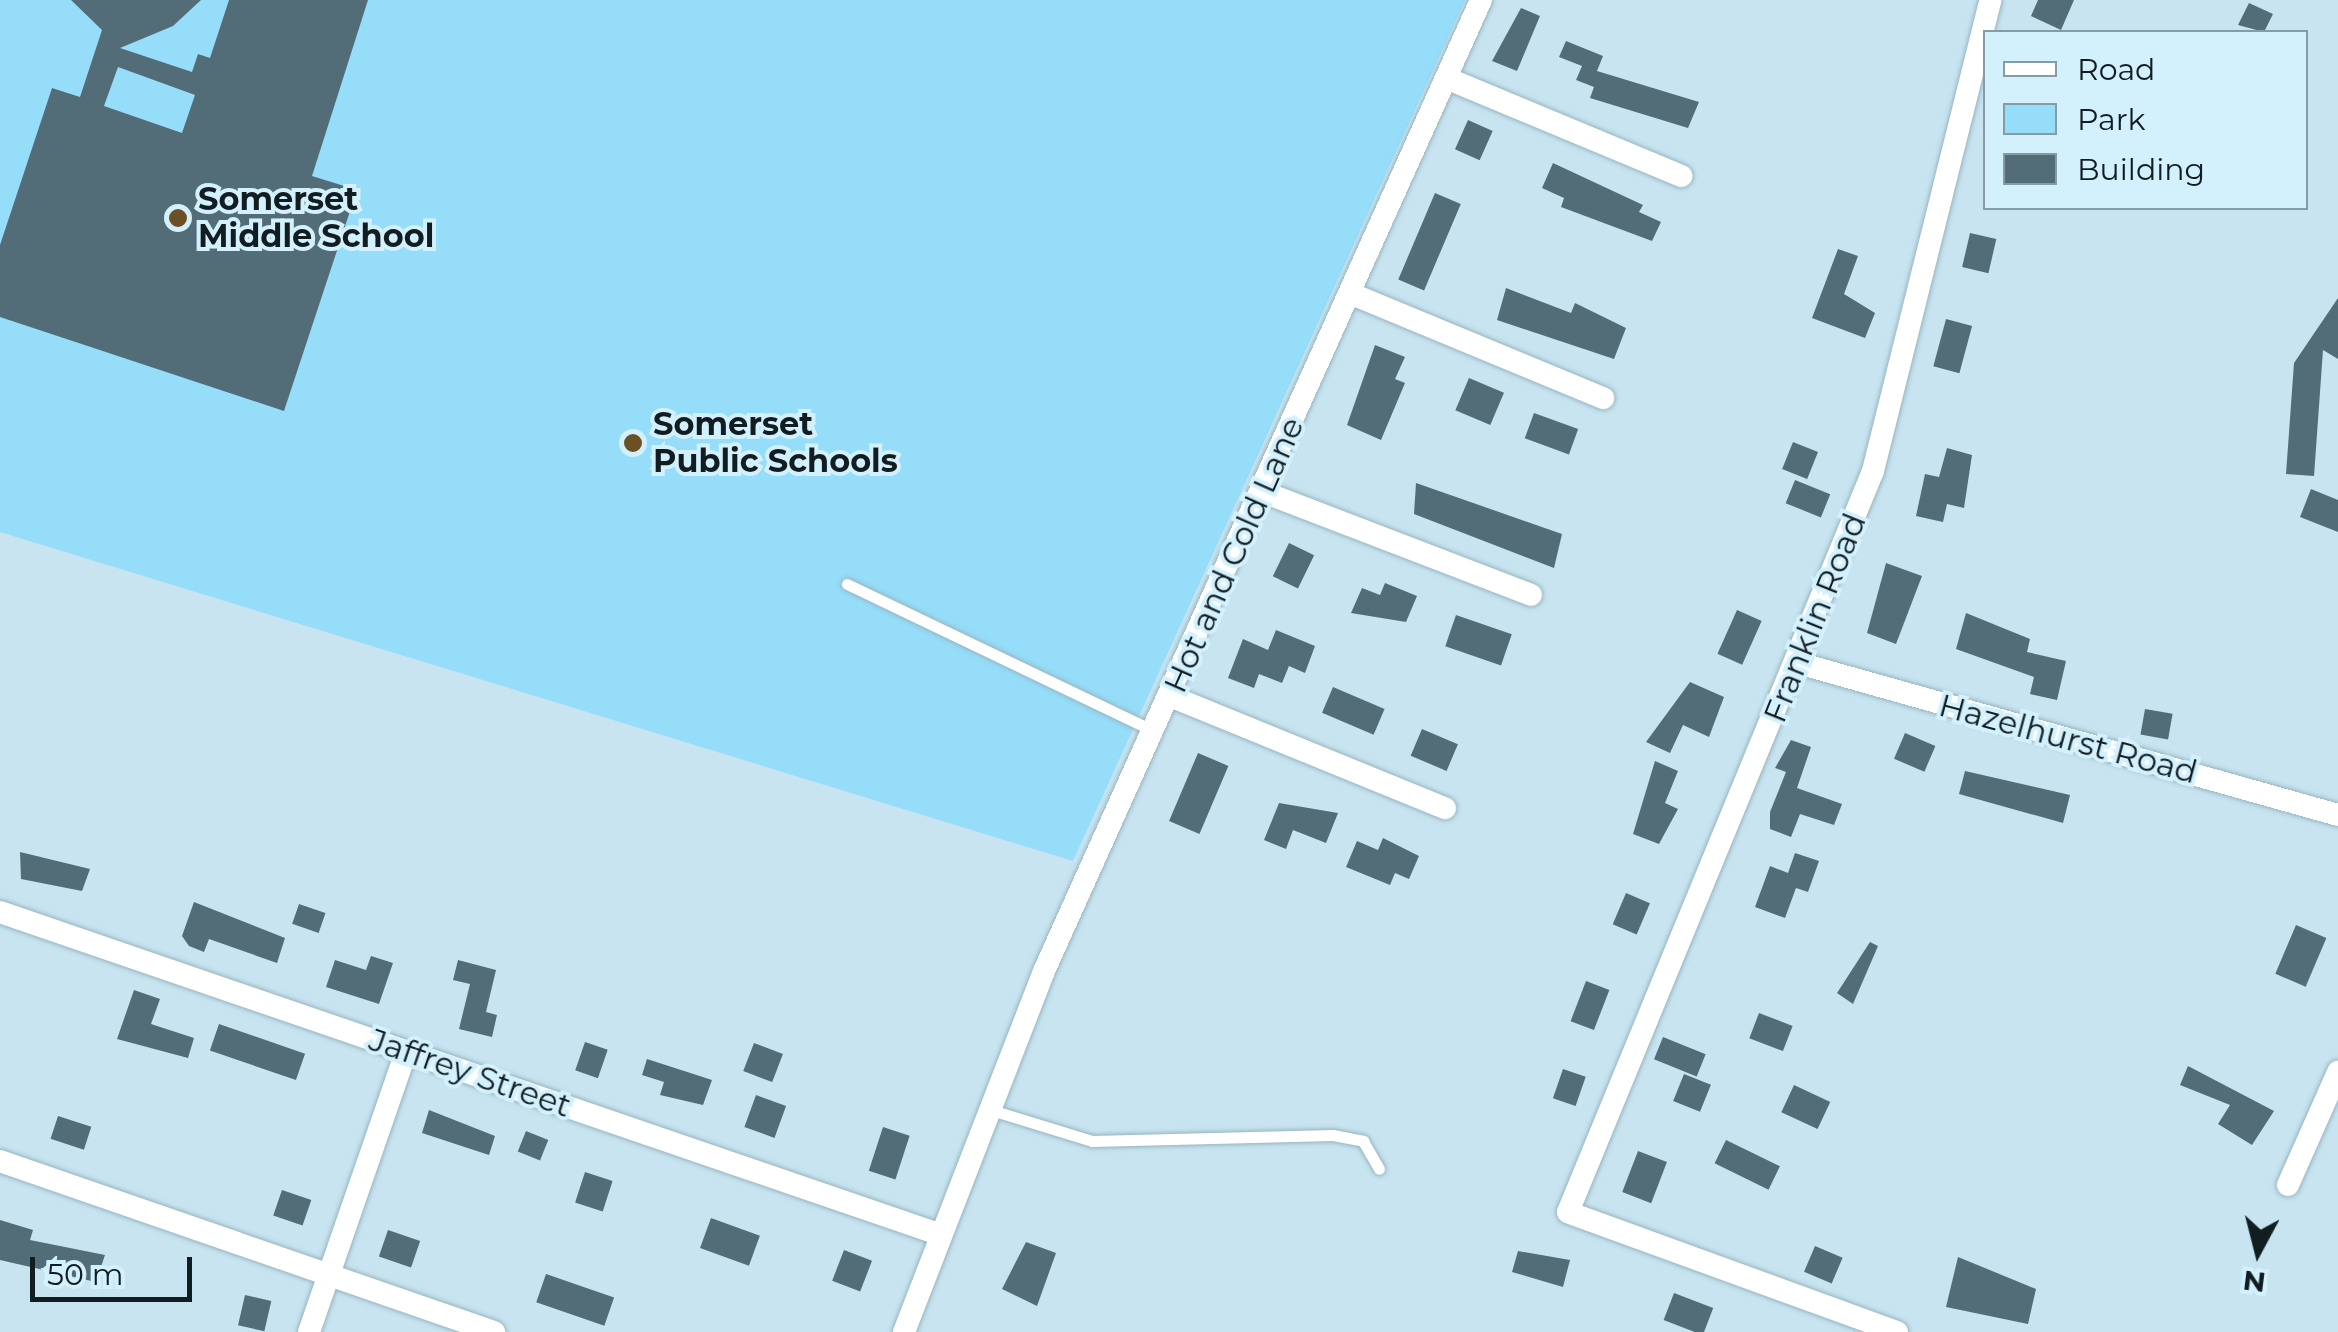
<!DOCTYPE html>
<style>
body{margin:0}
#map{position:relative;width:2338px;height:1332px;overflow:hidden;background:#c7e4f0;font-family:Montserrat,sans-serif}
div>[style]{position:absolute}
.green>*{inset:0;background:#95ddf9}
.building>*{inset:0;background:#536d78;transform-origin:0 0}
.roads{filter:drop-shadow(0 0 2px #98b5c0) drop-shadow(0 0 2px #98b5c0)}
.lane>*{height:11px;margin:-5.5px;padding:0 5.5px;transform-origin:5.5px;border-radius:5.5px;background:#fff}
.street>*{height:22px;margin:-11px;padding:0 11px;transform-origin:11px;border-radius:11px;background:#fff}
.dots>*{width:28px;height:28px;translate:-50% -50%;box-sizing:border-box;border:5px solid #d3f1fd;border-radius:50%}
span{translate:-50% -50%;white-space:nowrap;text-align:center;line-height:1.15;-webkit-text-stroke:8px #d3f1fd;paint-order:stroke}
.poi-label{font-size:32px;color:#121d21;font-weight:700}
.left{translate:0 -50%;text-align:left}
.street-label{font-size:32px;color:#121d21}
.legend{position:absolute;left:1983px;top:30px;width:325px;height:180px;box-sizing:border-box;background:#d3f1fd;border:2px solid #869ca5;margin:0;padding:12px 18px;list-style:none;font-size:30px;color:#121d21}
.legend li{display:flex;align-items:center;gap:20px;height:50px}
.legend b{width:50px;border:2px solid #869ca5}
.north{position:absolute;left:2208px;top:1202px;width:100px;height:100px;-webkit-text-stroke:8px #d3f1fd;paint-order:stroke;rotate:187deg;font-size:28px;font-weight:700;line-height:40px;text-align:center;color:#121d21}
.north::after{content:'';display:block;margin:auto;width:35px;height:45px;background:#121d21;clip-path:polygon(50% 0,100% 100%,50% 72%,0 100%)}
.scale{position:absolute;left:30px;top:1257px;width:162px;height:45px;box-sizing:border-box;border:5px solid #121d21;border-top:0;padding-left:12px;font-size:30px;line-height:35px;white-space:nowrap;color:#121d21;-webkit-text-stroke:8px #d3f1fd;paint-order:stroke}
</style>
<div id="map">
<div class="green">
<div style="clip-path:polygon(0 0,1465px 0,1073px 861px,0 532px)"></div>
</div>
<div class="building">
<div style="clip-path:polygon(evenodd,71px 0,201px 0,173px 26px,120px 48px,192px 72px,198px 54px,210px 58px,229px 0,368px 0,312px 176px,357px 190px,284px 411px,0 317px,0 245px,52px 88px,80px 97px,102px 30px,71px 0,118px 67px,195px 95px,182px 133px,104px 106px,118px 67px)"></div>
<div style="clip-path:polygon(2038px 0,2074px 0,2061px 30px,2031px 16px)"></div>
<div style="clip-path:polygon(2249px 3px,2273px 14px,2264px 32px,2238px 25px)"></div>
<div style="clip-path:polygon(1521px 8px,1540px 16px,1517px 71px,1492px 61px)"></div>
<div style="clip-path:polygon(1566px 41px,1603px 56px,1597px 71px,1699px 102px,1688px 128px,1590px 98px,1594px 87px,1576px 80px,1582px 66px,1559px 57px)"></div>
<div style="left:1468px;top:120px;width:27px;height:32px;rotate:24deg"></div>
<div style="clip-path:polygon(1553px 163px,1643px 205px,1639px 212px,1661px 222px,1652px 241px,1561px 207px,1564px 198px,1542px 188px)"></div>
<div style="left:1435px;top:193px;width:28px;height:94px;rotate:23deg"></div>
<div style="left:1970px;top:233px;width:27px;height:35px;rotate:13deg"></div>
<div style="clip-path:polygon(1838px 249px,1858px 256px,1844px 294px,1875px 313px,1865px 338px,1812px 318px)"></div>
<div style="clip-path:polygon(1506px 288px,1571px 313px,1575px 303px,1626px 328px,1614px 359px,1497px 320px)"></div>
<div style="clip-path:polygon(2338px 298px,2338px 359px,2323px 350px,2314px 476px,2286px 474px,2294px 363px)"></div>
<div style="left:1946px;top:319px;width:27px;height:49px;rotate:15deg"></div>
<div style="clip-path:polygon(1375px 345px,1405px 357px,1395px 379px,1405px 383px,1381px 440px,1347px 425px)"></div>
<div style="left:1469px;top:378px;width:38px;height:35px;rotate:23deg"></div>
<div style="left:1534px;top:413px;width:47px;height:27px;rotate:20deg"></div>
<div style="left:1793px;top:442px;width:27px;height:29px;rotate:22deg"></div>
<div style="clip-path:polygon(1947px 448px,1972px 455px,1964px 508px,1947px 504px,1943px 522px,1916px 516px,1925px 474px,1939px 477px)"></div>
<div style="left:1795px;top:480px;width:38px;height:25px;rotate:22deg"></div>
<div style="clip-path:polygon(1416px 483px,1562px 534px,1554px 568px,1414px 514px)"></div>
<div style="clip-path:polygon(2311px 489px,2338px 500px,2338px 532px,2300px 517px)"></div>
<div style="left:1289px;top:543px;width:28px;height:37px;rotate:26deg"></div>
<div style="clip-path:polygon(1886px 563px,1922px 576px,1896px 644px,1867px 633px)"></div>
<div style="clip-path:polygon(1385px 583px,1417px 596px,1406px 622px,1351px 613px,1362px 588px,1380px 595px)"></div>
<div style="left:1737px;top:610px;width:27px;height:48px;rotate:24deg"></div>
<div style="clip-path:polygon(1966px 613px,2030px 639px,2027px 652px,2066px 661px,2057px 700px,2030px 694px,2034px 677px,1956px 649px)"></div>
<div style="left:1456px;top:615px;width:59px;height:33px;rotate:19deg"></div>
<div style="clip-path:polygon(1276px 630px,1315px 646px,1305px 673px,1289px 666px,1282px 683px,1259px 674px,1254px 688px,1228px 678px,1243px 639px,1268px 650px)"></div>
<div style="clip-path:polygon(1690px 682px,1724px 697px,1709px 737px,1683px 725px,1670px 753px,1646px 742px)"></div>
<div style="left:1333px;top:687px;width:56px;height:28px;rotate:23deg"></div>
<div style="left:2145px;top:709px;width:28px;height:26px;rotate:10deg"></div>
<div style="left:1422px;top:729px;width:39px;height:29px;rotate:23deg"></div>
<div style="left:1905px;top:733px;width:33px;height:28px;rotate:23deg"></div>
<div style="clip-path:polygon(1791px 740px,1811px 747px,1797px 788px,1842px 804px,1834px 825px,1800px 814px,1791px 837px,1770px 829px,1770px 812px,1786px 772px,1775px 768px)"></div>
<div style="left:1198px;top:753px;width:33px;height:74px;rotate:23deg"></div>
<div style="clip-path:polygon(1655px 761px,1678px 771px,1665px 803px,1678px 809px,1659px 844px,1633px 834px)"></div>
<div style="clip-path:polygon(1965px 771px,2070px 795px,2063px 823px,1959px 794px)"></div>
<div style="clip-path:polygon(1279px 803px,1338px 813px,1326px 843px,1293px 830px,1286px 849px,1264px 840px)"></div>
<div style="clip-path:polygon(1383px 838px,1419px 856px,1409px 879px,1395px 873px,1390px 885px,1346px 867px,1357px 841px,1378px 850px)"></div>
<div style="clip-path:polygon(20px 852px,90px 869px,82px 891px,21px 879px)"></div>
<div style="clip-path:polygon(1795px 853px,1819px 861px,1808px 892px,1796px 888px,1785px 918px,1755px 907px,1770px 866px,1788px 873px)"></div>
<div style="left:1626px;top:893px;width:26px;height:34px;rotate:23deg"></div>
<div style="clip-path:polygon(194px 902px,285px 938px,277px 963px,209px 939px,204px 952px,189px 946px,182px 936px)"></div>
<div style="left:299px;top:904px;width:28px;height:21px;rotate:19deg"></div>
<div style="left:2296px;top:925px;width:33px;height:53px;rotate:23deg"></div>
<div style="clip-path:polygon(1870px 942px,1878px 946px,1853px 1004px,1837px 993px)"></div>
<div style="clip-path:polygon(371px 956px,393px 963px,379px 1004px,326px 987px,335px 960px,366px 970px)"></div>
<div style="clip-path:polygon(458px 960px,496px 970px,486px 1012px,497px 1015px,492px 1037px,459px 1029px,470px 984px,453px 980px)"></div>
<div style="left:1586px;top:981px;width:25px;height:43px;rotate:21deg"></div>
<div style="clip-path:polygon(134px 990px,160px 999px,151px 1024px,194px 1038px,188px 1058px,117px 1039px)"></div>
<div style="left:1759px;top:1013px;width:36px;height:27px;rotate:21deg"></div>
<div style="left:219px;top:1024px;width:91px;height:28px;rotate:19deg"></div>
<div style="left:1663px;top:1037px;width:46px;height:24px;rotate:22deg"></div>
<div style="left:585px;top:1042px;width:24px;height:30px;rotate:19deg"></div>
<div style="left:754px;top:1043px;width:31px;height:30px;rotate:21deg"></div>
<div style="clip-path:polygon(647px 1059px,712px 1080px,703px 1105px,660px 1095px,664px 1082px,642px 1075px)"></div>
<div style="clip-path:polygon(2188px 1066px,2274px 1111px,2252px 1145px,2218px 1124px,2230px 1105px,2180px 1085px)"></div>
<div style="left:1563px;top:1069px;width:24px;height:31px;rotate:19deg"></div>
<div style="left:1684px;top:1074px;width:29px;height:29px;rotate:22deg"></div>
<div style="left:1794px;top:1085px;width:40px;height:30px;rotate:25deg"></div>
<div style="left:756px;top:1095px;width:32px;height:34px;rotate:20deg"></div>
<div style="clip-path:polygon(429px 1110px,495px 1136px,489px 1155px,422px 1133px)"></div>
<div style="left:58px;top:1116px;width:35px;height:24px;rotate:18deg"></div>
<div style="left:883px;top:1127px;width:28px;height:46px;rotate:18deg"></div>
<div style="left:526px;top:1131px;width:24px;height:22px;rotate:22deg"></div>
<div style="left:1726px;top:1140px;width:60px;height:26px;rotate:26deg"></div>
<div style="left:1638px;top:1151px;width:31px;height:44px;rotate:21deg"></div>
<div style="left:585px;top:1172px;width:29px;height:32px;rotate:18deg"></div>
<div style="left:282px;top:1190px;width:31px;height:27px;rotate:19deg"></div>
<div style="left:711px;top:1218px;width:52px;height:32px;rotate:20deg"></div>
<div style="clip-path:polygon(0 1220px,33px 1230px,30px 1240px,105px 1255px,96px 1282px,0 1260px)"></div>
<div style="left:388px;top:1230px;width:34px;height:28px;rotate:19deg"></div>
<div style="clip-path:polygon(1026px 1242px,1056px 1253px,1037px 1306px,1002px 1289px)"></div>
<div style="left:1815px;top:1246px;width:30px;height:28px;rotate:23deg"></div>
<div style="left:844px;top:1250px;width:30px;height:33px;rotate:21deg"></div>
<div style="clip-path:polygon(1518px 1251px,1570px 1260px,1563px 1287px,1512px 1272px)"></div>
<div style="clip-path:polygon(1958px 1257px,2036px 1289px,2028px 1324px,1946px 1307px)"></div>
<div style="left:546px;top:1274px;width:72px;height:30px;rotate:19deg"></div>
<div style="left:1674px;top:1293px;width:42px;height:29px;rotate:21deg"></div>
<div style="left:245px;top:1295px;width:27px;height:31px;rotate:13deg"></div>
</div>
<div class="roads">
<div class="lane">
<div style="left:847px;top:584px;width:340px;rotate:25.6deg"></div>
<div style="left:988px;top:1109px;width:109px;rotate:17.1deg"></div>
<div style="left:1092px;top:1141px;width:241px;rotate:-1.4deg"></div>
<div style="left:1333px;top:1135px;width:31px;rotate:11deg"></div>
<div style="left:1363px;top:1141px;width:32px;rotate:60deg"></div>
</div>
<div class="street">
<div style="left:1446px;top:78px;width:255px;rotate:22.6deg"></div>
<div style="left:1352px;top:294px;width:272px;rotate:22.5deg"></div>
<div style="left:1263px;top:492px;width:287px;rotate:21deg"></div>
<div style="left:1798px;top:663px;width:561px;rotate:15.72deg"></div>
<div style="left:1170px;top:696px;width:297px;rotate:22.2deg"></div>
<div style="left:0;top:912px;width:995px;rotate:18.94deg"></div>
<div style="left:0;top:1161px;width:523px;rotate:19.09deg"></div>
<div style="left:2288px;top:1185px;width:124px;rotate:-66.1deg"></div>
<div style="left:309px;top:1332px;width:296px;rotate:-70.9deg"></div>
<div style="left:904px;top:1332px;width:387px;rotate:-68.8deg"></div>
<div style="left:1044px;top:971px;width:1065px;rotate:-65.77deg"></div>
<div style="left:1897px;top:1332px;width:350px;rotate:-160deg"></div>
<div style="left:1568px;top:1212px;width:801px;rotate:-67.63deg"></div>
<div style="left:1873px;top:471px;width:485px;rotate:-76deg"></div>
</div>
</div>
<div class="dots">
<div style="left:178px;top:218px;background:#6d4f24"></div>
<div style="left:633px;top:443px;background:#6d4f24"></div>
</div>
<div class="poi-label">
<span class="left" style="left:198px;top:218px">Somerset<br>Middle School</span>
<span class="left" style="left:653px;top:443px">Somerset<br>Public Schools</span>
</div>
<div class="street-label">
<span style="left:1234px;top:555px;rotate:-66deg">Hot and Cold Lane</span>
<span style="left:1815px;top:618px;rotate:-68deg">Franklin Road</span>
<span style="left:2068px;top:739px;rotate:15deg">Hazelhurst Road</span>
<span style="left:470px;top:1073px;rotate:19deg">Jaffrey Street</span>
</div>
<ul class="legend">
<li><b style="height:12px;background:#fff"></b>Road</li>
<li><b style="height:28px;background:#95ddf9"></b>Park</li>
<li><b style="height:28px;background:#536d78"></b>Building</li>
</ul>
<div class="north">N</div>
<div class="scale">50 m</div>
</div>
